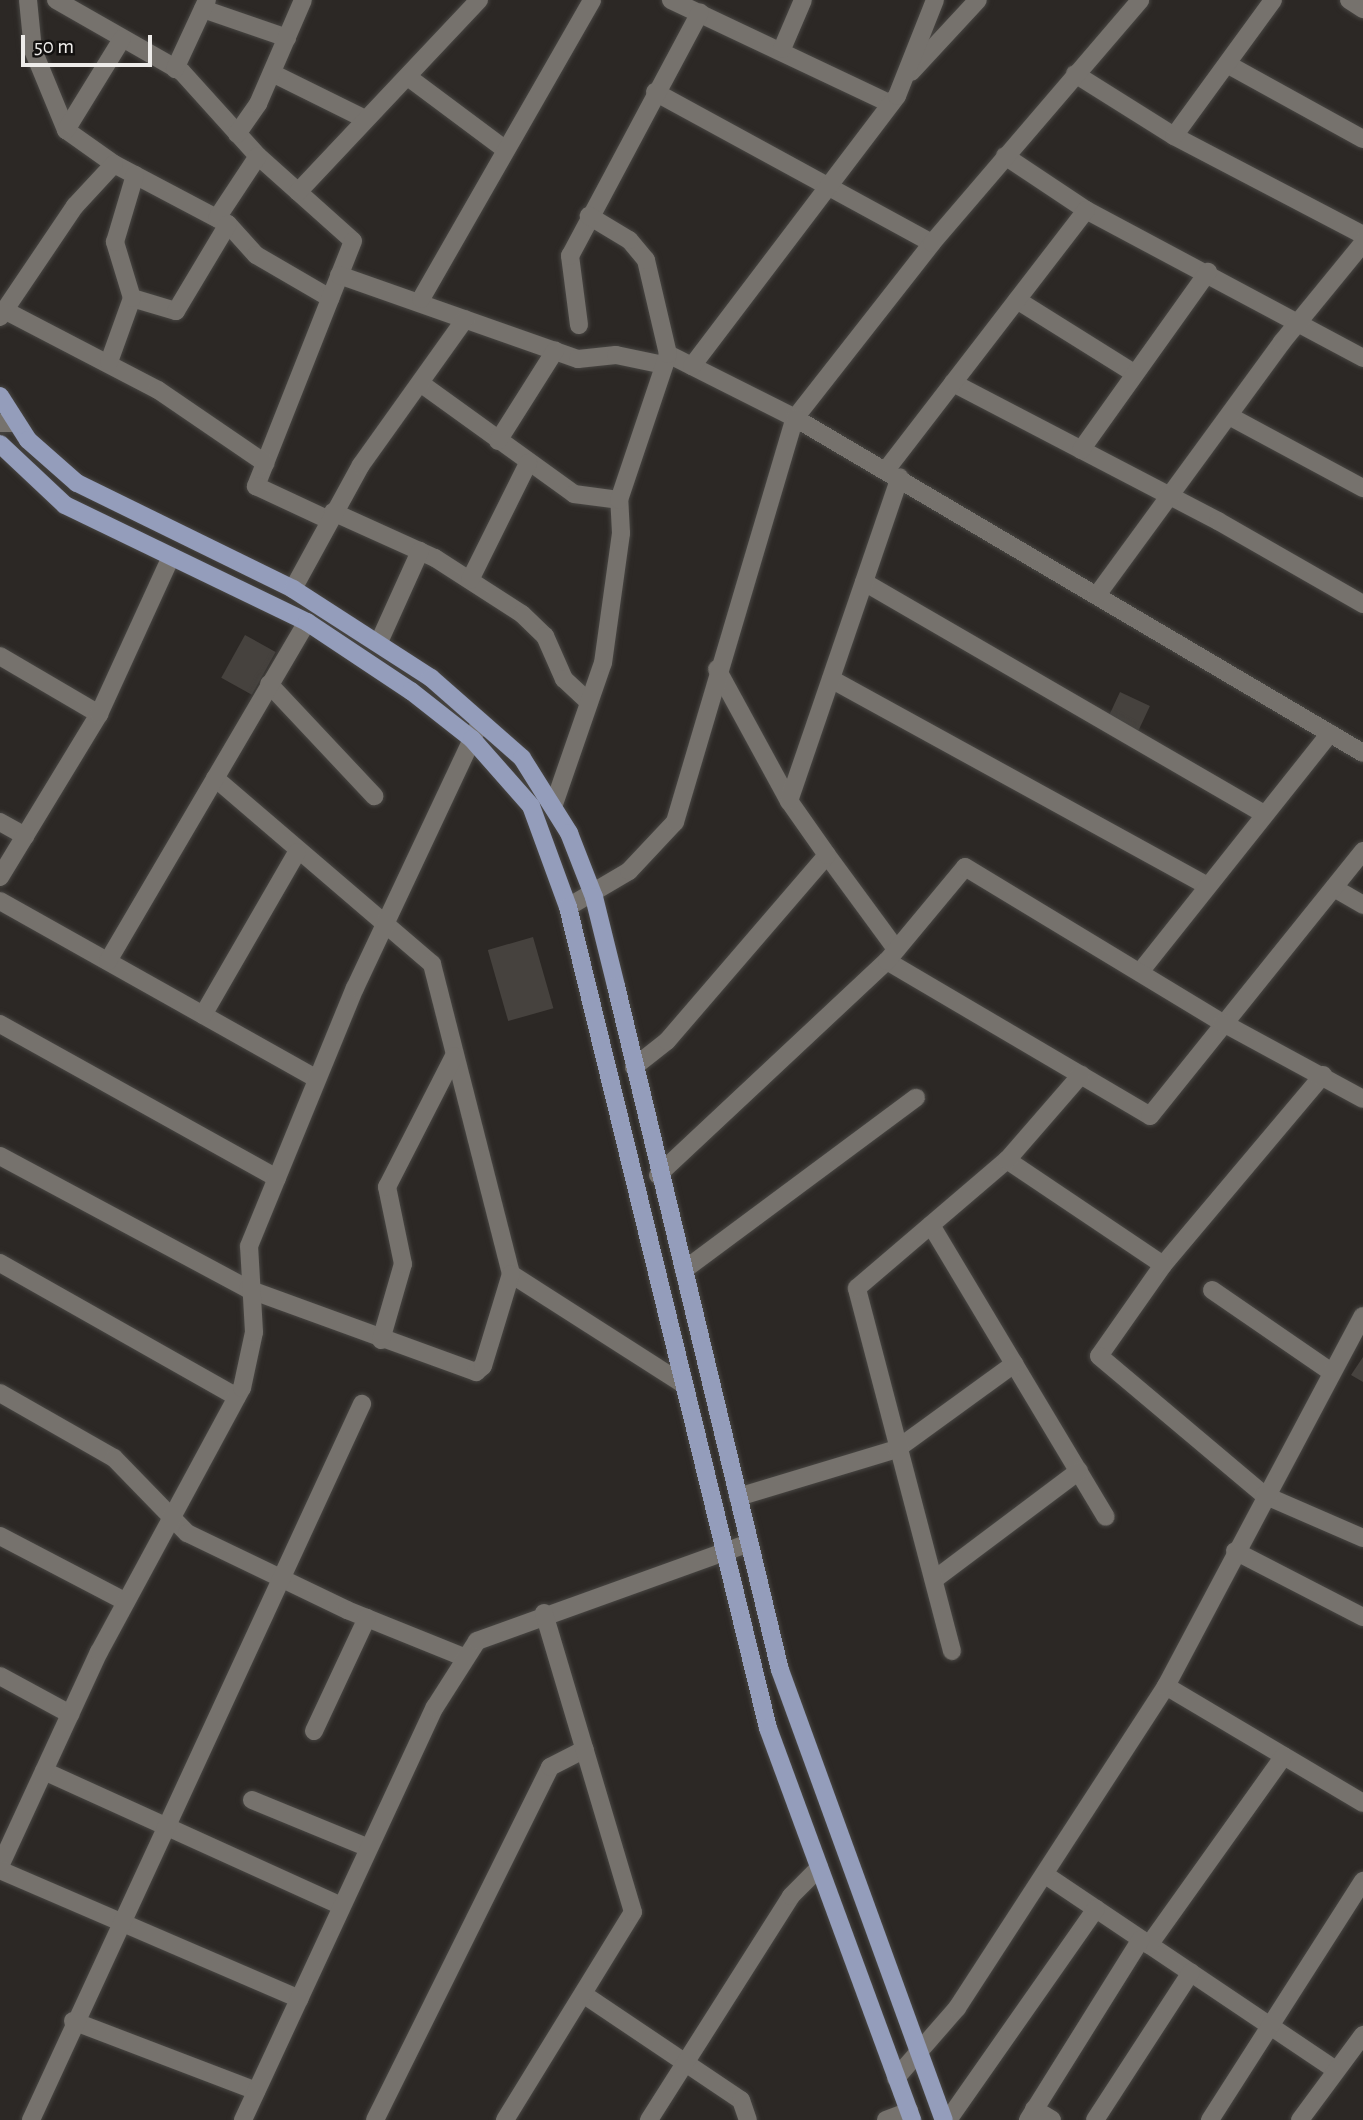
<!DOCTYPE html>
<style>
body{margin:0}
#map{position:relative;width:1363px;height:2120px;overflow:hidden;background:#2c2825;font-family:"Alegreya Sans",sans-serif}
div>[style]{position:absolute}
.building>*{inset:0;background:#46423e;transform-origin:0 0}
.roads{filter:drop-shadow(0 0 2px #484643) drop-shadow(0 0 2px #484643)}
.street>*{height:18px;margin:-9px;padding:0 9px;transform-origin:9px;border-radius:9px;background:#76726d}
.secondary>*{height:18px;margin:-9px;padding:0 9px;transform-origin:9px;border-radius:9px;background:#76726d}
.primary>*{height:18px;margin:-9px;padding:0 9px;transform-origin:9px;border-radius:9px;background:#949dbb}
span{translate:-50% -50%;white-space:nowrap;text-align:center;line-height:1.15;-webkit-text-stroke:5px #131110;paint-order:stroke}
.scale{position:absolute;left:21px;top:35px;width:131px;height:32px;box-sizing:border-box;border:4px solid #eeecea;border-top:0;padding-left:9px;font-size:21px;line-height:24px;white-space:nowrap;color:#eeecea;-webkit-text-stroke:5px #131110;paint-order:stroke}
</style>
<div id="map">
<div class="building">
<div style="left:245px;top:635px;width:35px;height:49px;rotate:29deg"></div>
<div style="left:1120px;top:692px;width:33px;height:27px;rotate:25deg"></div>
<div style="left:533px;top:937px;width:74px;height:47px;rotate:74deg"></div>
<div style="clip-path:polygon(1363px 1357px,1363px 1382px,1351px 1375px)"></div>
</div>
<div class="roads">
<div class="street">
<div style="left:28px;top:0;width:50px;rotate:84.3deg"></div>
<div style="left:33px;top:50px;width:87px;rotate:67.6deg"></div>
<div style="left:66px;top:130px;width:59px;rotate:35.3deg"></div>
<div style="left:114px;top:164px;width:129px;rotate:27.8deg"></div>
<div style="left:228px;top:224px;width:42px;rotate:47.9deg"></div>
<div style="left:256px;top:255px;width:86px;rotate:30.2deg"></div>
<div style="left:56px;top:0;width:145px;rotate:29.7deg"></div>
<div style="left:182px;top:72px;width:113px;rotate:47.9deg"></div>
<div style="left:258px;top:156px;width:127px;rotate:41.8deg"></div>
<div style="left:353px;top:241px;width:264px;rotate:111.6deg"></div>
<div style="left:256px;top:486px;width:81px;rotate:25deg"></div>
<div style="left:671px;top:0;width:243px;rotate:25.3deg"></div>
<div style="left:1349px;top:0;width:17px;rotate:33deg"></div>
<div style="left:203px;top:9px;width:89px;rotate:19deg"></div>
<div style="left:782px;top:49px;width:53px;rotate:-66.8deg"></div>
<div style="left:1227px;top:64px;width:155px;rotate:28.9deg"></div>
<div style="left:175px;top:69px;width:76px;rotate:-65.1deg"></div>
<div style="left:911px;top:72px;width:98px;rotate:-47.1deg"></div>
<div style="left:272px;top:73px;width:104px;rotate:26.3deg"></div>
<div style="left:1075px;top:74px;width:117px;rotate:32.1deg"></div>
<div style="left:1174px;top:136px;width:213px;rotate:27.6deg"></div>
<div style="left:408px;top:77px;width:122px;rotate:36.7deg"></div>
<div style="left:655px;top:92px;width:315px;rotate:28.6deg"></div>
<div style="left:66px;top:130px;width:107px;rotate:-58.4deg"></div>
<div style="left:237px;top:134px;width:37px;rotate:-55deg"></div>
<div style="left:258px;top:104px;width:113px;rotate:-66.6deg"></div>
<div style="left:1174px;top:136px;width:168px;rotate:-53.9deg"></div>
<div style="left:1005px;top:156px;width:97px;rotate:33.7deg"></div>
<div style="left:1086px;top:210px;width:314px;rotate:28.1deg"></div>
<div style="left:298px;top:192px;width:264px;rotate:-46.7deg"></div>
<div style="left:217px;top:218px;width:74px;rotate:-56.5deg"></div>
<div style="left:339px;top:275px;width:253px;rotate:19.4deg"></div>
<div style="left:578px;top:359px;width:38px;rotate:-6deg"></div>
<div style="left:616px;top:355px;width:49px;rotate:11.8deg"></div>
<div style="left:132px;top:298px;width:46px;rotate:16.5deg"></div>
<div style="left:176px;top:311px;width:101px;rotate:-59.1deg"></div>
<div style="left:421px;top:299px;width:344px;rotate:-60.2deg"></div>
<div style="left:1017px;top:300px;width:138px;rotate:32deg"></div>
<div style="left:8px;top:312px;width:169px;rotate:27.5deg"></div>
<div style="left:158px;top:390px;width:130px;rotate:34.3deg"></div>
<div style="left:0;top:317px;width:134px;rotate:-56deg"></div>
<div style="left:75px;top:206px;width:57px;rotate:-47.1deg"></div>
<div style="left:579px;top:325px;width:70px;rotate:-97.4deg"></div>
<div style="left:570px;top:256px;width:276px;rotate:-61.9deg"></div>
<div style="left:668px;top:354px;width:142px;rotate:26.7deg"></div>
<div style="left:795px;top:418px;width:222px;rotate:-51.9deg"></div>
<div style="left:932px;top:243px;width:320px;rotate:-49.4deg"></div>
<div style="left:109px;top:362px;width:68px;rotate:-70.2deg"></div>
<div style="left:132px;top:298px;width:59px;rotate:-106.9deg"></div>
<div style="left:115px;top:242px;width:70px;rotate:-73.4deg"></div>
<div style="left:692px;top:366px;width:339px;rotate:-52.8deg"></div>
<div style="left:897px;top:96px;width:103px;rotate:-68.4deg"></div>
<div style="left:953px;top:383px;width:299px;rotate:27.5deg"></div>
<div style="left:1218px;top:521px;width:167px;rotate:29.8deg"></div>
<div style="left:423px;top:385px;width:186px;rotate:35.8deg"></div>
<div style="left:574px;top:494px;width:45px;rotate:7.6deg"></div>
<div style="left:1231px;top:417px;width:150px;rotate:28.3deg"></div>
<div style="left:498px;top:441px;width:107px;rotate:-57.7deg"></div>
<div style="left:1081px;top:450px;width:219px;rotate:-54.5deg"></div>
<div style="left:886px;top:470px;width:328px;rotate:-52.4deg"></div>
<div style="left:333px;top:512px;width:112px;rotate:24.3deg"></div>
<div style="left:435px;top:558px;width:103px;rotate:32.8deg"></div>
<div style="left:522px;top:614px;width:32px;rotate:44deg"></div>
<div style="left:545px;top:636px;width:47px;rotate:66.2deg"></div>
<div style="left:564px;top:679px;width:34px;rotate:43deg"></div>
<div style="left:470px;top:580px;width:131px;rotate:-63.6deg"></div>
<div style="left:864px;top:582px;width:462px;rotate:30.1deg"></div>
<div style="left:293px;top:589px;width:141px;rotate:-61.3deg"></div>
<div style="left:361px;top:465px;width:179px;rotate:-54.5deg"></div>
<div style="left:1097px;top:595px;width:313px;rotate:-53.8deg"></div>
<div style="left:1282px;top:342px;width:128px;rotate:-50.7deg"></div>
<div style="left:379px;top:642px;width:100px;rotate:-65.7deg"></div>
<div style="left:0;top:656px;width:115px;rotate:30.4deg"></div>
<div style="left:717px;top:669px;width:150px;rotate:61.4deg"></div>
<div style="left:831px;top:679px;width:427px;rotate:28.8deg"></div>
<div style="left:269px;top:684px;width:154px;rotate:46.8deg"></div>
<div style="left:215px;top:778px;width:286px;rotate:40.6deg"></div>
<div style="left:432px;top:964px;width:320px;rotate:75.7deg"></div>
<div style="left:511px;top:1274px;width:204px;rotate:32.6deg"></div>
<div style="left:553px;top:807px;width:152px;rotate:-70.9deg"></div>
<div style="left:603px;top:663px;width:131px;rotate:-82.1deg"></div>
<div style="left:621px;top:533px;width:33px;rotate:-93deg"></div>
<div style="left:619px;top:500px;width:154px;rotate:-71.4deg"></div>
<div style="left:668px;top:354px;width:97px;rotate:-103.2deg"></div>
<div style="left:646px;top:260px;width:26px;rotate:-130deg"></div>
<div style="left:629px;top:240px;width:47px;rotate:-149deg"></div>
<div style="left:0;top:822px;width:29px;rotate:29deg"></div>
<div style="left:827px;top:855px;width:117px;rotate:53.7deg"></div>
<div style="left:0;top:877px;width:191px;rotate:-58.7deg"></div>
<div style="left:99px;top:714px;width:173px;rotate:-65.4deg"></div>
<div style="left:1334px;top:888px;width:34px;rotate:30deg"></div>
<div style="left:0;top:901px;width:362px;rotate:29.3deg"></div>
<div style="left:108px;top:961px;width:393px;rotate:-59.6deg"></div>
<div style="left:887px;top:961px;width:305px;rotate:30.5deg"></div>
<div style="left:1150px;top:1116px;width:340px;rotate:-51.2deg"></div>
<div style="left:1140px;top:972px;width:305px;rotate:-51.5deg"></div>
<div style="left:203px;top:1015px;width:188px;rotate:-60deg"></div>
<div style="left:0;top:1024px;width:317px;rotate:29.1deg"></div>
<div style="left:634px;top:1067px;width:42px;rotate:-38.2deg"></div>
<div style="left:667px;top:1041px;width:245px;rotate:-49.3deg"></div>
<div style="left:827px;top:855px;width:66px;rotate:-125.1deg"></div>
<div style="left:789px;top:801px;width:342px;rotate:-71.1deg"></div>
<div style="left:1323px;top:1075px;width:248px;rotate:130.1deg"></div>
<div style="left:1163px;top:1265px;width:111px;rotate:125.1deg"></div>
<div style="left:1099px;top:1356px;width:216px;rotate:40.1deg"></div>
<div style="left:1264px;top:1495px;width:108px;rotate:23.5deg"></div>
<div style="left:0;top:1156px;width:281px;rotate:28.2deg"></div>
<div style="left:248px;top:1289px;width:243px;rotate:20deg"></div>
<div style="left:476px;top:1372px;width:9px;rotate:-41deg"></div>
<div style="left:483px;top:1366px;width:96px;rotate:-73.1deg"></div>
<div style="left:1007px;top:1160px;width:188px;rotate:33.9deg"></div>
<div style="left:658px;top:1175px;width:313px;rotate:-43.1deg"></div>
<div style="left:887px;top:961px;width:122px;rotate:-50.3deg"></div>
<div style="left:965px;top:867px;width:301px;rotate:31.2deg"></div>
<div style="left:1223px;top:1023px;width:159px;rotate:28.5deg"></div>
<div style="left:931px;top:1225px;width:340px;rotate:59.1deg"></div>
<div style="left:0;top:1263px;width:272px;rotate:29.5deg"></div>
<div style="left:684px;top:1270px;width:289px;rotate:-36.6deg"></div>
<div style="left:1212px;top:1290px;width:143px;rotate:34.5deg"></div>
<div style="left:381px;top:1340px;width:79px;rotate:-73.9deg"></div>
<div style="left:403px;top:1264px;width:79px;rotate:-101.7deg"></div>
<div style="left:387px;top:1187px;width:147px;rotate:-62.9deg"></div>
<div style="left:0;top:1393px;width:131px;rotate:29.7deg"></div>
<div style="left:114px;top:1458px;width:105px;rotate:45.8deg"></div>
<div style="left:187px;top:1533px;width:178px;rotate:25.7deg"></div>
<div style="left:347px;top:1610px;width:128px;rotate:22deg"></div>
<div style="left:738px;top:1497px;width:166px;rotate:-16.8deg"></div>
<div style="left:897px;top:1449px;width:145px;rotate:-36deg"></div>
<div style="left:0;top:1536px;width:142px;rotate:27.6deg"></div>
<div style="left:1235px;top:1551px;width:144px;rotate:27.3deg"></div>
<div style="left:935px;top:1579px;width:180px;rotate:-36.9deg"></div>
<div style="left:952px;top:1651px;width:375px;rotate:-104.7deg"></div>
<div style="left:857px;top:1288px;width:197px;rotate:-40.5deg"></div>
<div style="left:1007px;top:1160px;width:113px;rotate:-49deg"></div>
<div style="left:0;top:1676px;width:80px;rotate:28.5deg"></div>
<div style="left:1166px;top:1686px;width:229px;rotate:30.7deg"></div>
<div style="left:314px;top:1731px;width:125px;rotate:-64.9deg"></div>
<div style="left:44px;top:1771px;width:327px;rotate:24.4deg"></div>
<div style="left:252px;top:1800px;width:126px;rotate:22.3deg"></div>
<div style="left:0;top:1866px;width:236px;rotate:-65.2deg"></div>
<div style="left:99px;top:1652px;width:300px;rotate:-61.6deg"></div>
<div style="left:242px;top:1388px;width:57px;rotate:-77.9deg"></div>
<div style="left:254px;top:1332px;width:86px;rotate:-93.3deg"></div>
<div style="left:249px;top:1246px;width:279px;rotate:-67.7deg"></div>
<div style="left:355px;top:988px;width:286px;rotate:-64.8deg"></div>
<div style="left:0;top:1870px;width:326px;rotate:23.3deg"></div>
<div style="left:1047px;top:1876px;width:346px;rotate:33.9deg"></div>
<div style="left:1149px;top:1945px;width:232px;rotate:-54.5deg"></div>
<div style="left:583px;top:1994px;width:190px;rotate:33.9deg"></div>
<div style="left:741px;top:2100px;width:21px;rotate:71deg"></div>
<div style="left:73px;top:2021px;width:196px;rotate:20.9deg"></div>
<div style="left:896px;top:2078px;width:93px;rotate:-48.9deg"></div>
<div style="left:957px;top:2008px;width:384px;rotate:-57deg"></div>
<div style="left:1166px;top:1686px;width:419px;rotate:-62deg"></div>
<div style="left:1034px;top:2109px;width:21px;rotate:31deg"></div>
<div style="left:31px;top:2120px;width:789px;rotate:-65.19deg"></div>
<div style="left:243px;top:2120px;width:455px;rotate:-65.1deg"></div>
<div style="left:435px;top:1707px;width:78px;rotate:-57.5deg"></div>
<div style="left:477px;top:1641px;width:287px;rotate:-19.8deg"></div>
<div style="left:375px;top:2120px;width:394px;rotate:-63.6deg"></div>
<div style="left:550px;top:1767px;width:39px;rotate:-27deg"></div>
<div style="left:505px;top:2120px;width:244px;rotate:-58.4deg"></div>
<div style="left:633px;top:1912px;width:312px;rotate:-106.6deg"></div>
<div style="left:649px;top:2120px;width:265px;rotate:-57.6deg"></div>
<div style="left:791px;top:1896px;width:40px;rotate:-45deg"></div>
<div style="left:886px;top:2120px;width:25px;rotate:-21deg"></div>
<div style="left:948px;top:2120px;width:258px;rotate:-55deg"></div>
<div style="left:1028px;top:2120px;width:213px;rotate:-58deg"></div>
<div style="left:1095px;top:2120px;width:176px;rotate:-57deg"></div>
<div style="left:1210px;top:2120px;width:284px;rotate:-57.4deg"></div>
<div style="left:1300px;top:2120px;width:106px;rotate:-53.5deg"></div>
</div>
<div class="secondary">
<div style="left:0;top:423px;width:16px"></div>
<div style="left:568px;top:907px;width:71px;rotate:-30.5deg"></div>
<div style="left:629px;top:871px;width:67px;rotate:-46.8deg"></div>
<div style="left:675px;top:822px;width:421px;rotate:-73.5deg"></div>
<div style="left:795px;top:418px;width:659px;rotate:30.53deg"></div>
</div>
<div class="primary">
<div style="left:0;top:396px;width:52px;rotate:57.5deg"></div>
<div style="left:28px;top:440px;width:65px;rotate:41.3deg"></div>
<div style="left:77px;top:483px;width:241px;rotate:26.1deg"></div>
<div style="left:293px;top:589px;width:164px;rotate:32.8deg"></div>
<div style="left:431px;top:678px;width:121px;rotate:41.3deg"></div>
<div style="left:522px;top:758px;width:89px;rotate:57.9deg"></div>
<div style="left:569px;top:833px;width:69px;rotate:68.7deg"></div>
<div style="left:594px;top:897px;width:92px;rotate:76.1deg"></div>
<div style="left:616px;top:986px;width:703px;rotate:76.52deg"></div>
<div style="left:780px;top:1670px;width:479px;rotate:70deg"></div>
<div style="left:0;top:444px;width:89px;rotate:43.2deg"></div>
<div style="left:65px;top:505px;width:269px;rotate:25.8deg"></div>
<div style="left:307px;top:622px;width:125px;rotate:33.6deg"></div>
<div style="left:411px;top:691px;width:78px;rotate:38.2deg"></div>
<div style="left:472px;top:739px;width:89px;rotate:48.6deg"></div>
<div style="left:531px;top:806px;width:108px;rotate:69.9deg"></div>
<div style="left:568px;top:907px;width:845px;rotate:76.31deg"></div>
<div style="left:768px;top:1728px;width:418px;rotate:69.8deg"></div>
</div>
</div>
<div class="scale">50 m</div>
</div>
